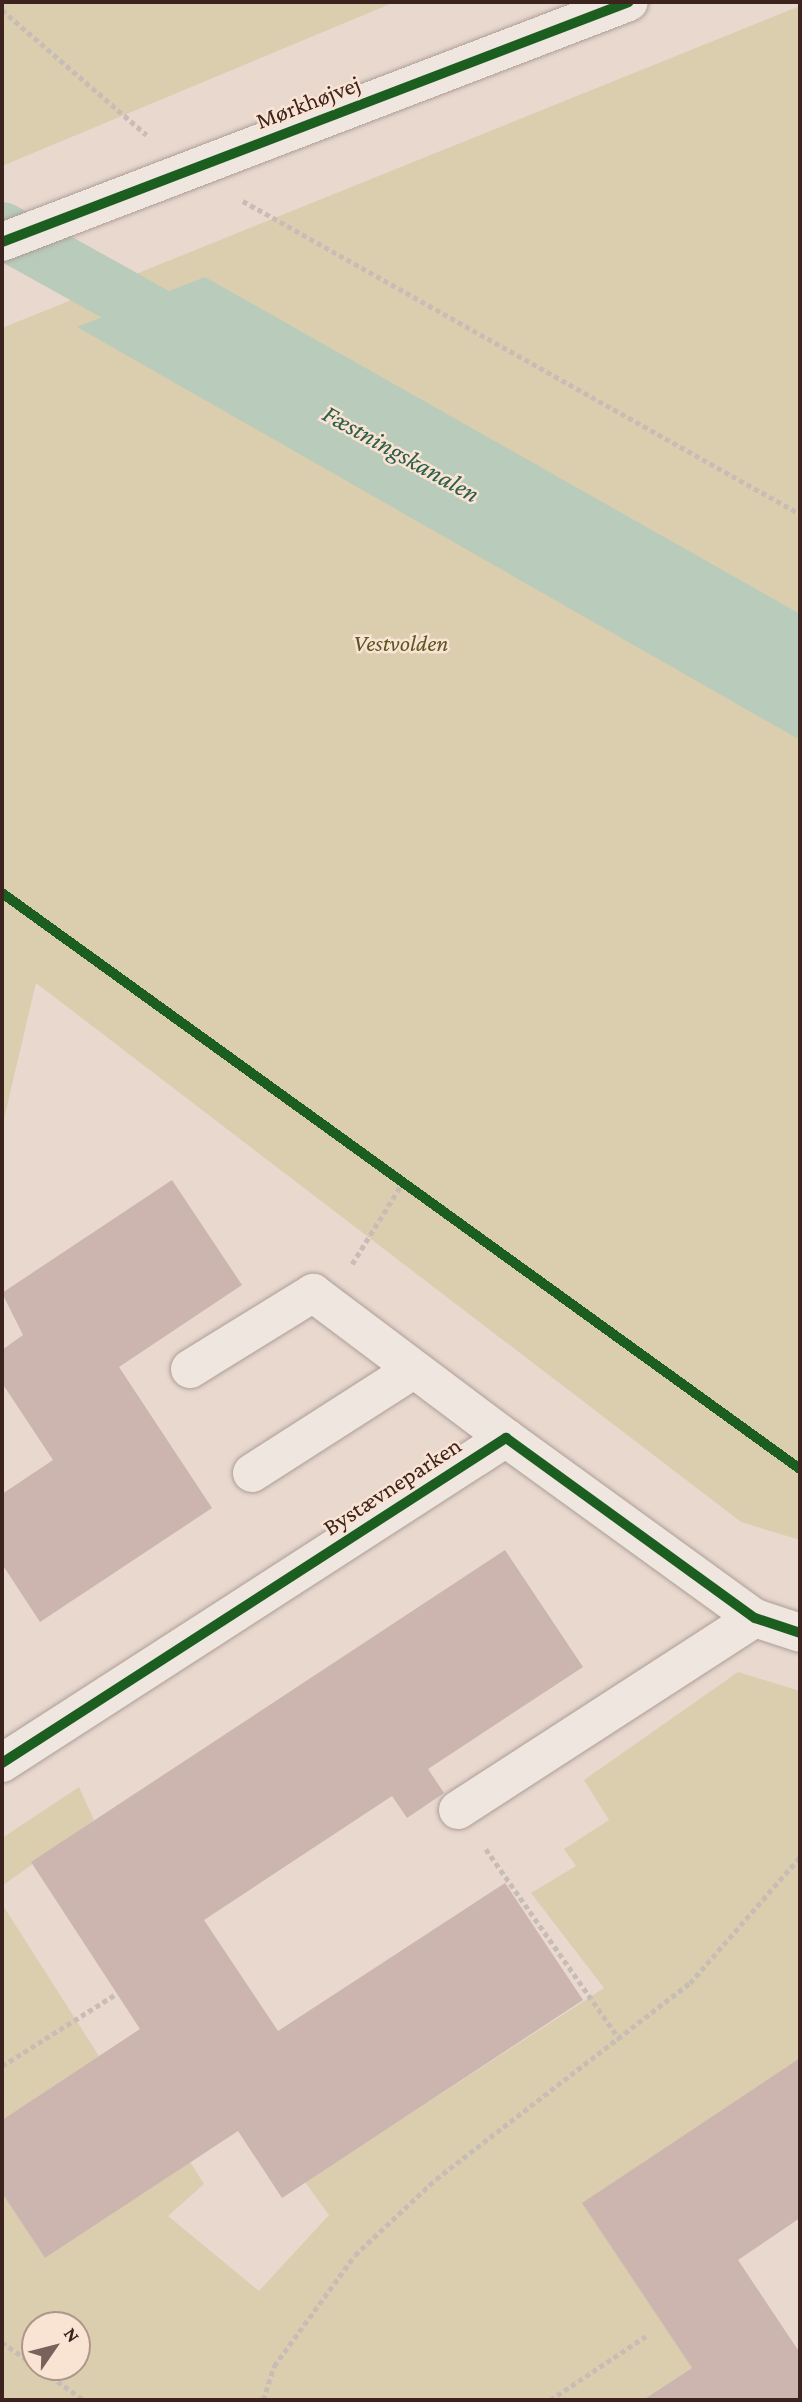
<!DOCTYPE html>
<meta charset="utf-8">
<style>
body{margin:0}
#map{position:relative;width:802px;height:2402px;overflow:hidden;background:#e8d8ce;font-family:"Crimson Pro",serif}
div>[style]{position:absolute}
.green>*{inset:0;background:#dbceaf}
.water>*{inset:0;background:#b9cbba}
.canal>*{height:56px;margin:-28px;padding:0 28px;transform-origin:28px;border-radius:28px;background:#b9cbba}
.building>*{inset:0;background:#ccb5ae}
.path>*{height:4.5px;margin-top:-2.25px;transform-origin:0;background:repeating-linear-gradient(90deg,#c8bcb6 0 5px,transparent 0 8.5px)}
.roads{filter:drop-shadow(0 0 2px #ad9e97) drop-shadow(0 0 2px #ad9e97)}
.minor>*{height:38px;margin:-19px;padding:0 19px;transform-origin:19px;border-radius:19px;background:#efe6e0}
.cycleway>*{height:10px;margin:-5px;padding:0 5px;transform-origin:5px;border-radius:5px;background:#1b5e20}
span{translate:-50% -50%;white-space:nowrap;text-align:center;line-height:1.15;-webkit-text-stroke:5px #f9e3d3;paint-order:stroke}
.street-label{font-size:24px;color:#3d231d}
.park-label{font-size:24px;color:#5b5822;font-style:italic}
.water-label{font-size:26px;color:#2b5e4b;font-style:italic}
.frame{position:absolute;inset:0;border:4px solid #3d231d;pointer-events:none}
.north{position:absolute;left:21px;top:2311px;width:70px;height:70px;box-sizing:border-box;background:#f9e3d3;border:2px solid #ae968a;border-radius:50%;rotate:55deg;font-size:19px;font-weight:700;line-height:28px;text-align:center;color:#3d231d}
.north::after{content:'';display:block;margin:auto;width:24px;height:32px;background:#79625b;clip-path:polygon(50% 0,100% 100%,50% 72%,0 100%)}
</style>
<div id="map">
<div class="green">
<div style="clip-path:polygon(2px 2px,395px 2px,2px 166px)"></div>
<div style="clip-path:polygon(800px 6px,800px 1540px,741px 1522px,36px 983px,2px 1127px,2px 328px)"></div>
<div style="clip-path:polygon(evenodd,738px 1672px,800px 1691px,800px 2058px,583px 2203px,692px 2368px,643px 2400px,2px 2400px,2px 2193px,45px 2258px,190px 2162px,204px 2184px,168px 2216px,259px 2291px,329px 2215px,305px 2182px,604px 1988px,531px 1893px,576px 1866px,564px 1849px,609px 1820px,584px 1780px,738px 1672px,35px 2325px,77px 2325px,77px 2367px,35px 2367px,35px 2325px)"></div>
<div style="clip-path:polygon(79px 1787px,94px 1820px,2px 1886px,2px 1838px)"></div>
<div style="clip-path:polygon(2px 1904px,99px 2056px,2px 2120px)"></div>
</div>
<div class="water">
<div style="clip-path:polygon(205px 277px,800px 614px,800px 740px,77px 327px)"></div>
</div>
<div class="canal">
<div style="left:2px;top:230px;width:230px;rotate:29.1deg"></div>
</div>
<div class="building">
<div style="clip-path:polygon(172px 1180px,242px 1285px,119px 1367px,212px 1508px,40px 1622px,2px 1564px,2px 1494px,53px 1460px,2px 1383px,2px 1350px,23px 1335px,2px 1293px)"></div>
<div style="clip-path:polygon(505px 1550px,583px 1667px,428px 1769px,444px 1793px,407px 1818px,392px 1796px,204px 1920px,278px 2031px,505px 1883px,583px 2000px,282px 2198px,238px 2131px,45px 2258px,2px 2193px,2px 2120px,140px 2029px,31px 1862px)"></div>
<div style="clip-path:polygon(800px 2058px,800px 2218px,738px 2260px,800px 2353px,800px 2400px,643px 2400px,692px 2368px,582px 2203px)"></div>
</div>
<div class="path">
<div style="left:2px;top:10px;width:191px;rotate:40.8deg"></div>
<div style="left:243px;top:201px;width:639px;rotate:29.33deg"></div>
<div style="left:352px;top:1264px;width:97px;rotate:-58.1deg"></div>
<div style="left:486px;top:1849px;width:233px;rotate:54.9deg"></div>
<div style="left:2px;top:2066px;width:135px;rotate:-32.3deg"></div>
<div style="left:2px;top:2342px;width:100px;rotate:35.3deg"></div>
<div style="left:263px;top:2400px;width:36px;rotate:-72deg"></div>
<div style="left:274px;top:2366px;width:137px;rotate:-53.9deg"></div>
<div style="left:355px;top:2255px;width:111px;rotate:-43.2deg"></div>
<div style="left:436px;top:2179px;width:321px;rotate:-37.7deg"></div>
<div style="left:690px;top:1983px;width:167px;rotate:-48.9deg"></div>
<div style="left:550px;top:2400px;width:115px;rotate:-33.7deg"></div>
</div>
<div class="roads">
<div class="minor">
<div style="left:2px;top:242px;width:671px;rotate:-20.95deg"></div>
<div style="left:190px;top:1369px;width:145px;rotate:-31.7deg"></div>
<div style="left:313px;top:1293px;width:241px;rotate:36.9deg"></div>
<div style="left:252px;top:1473px;width:191px;rotate:-32.6deg"></div>
<div style="left:2px;top:1763px;width:600px;rotate:-32.82deg"></div>
<div style="left:506px;top:1438px;width:307px;rotate:35.9deg"></div>
<div style="left:755px;top:1618px;width:47px;rotate:18.4deg"></div>
<div style="left:458px;top:1810px;width:354px;rotate:-32.9deg"></div>
</div>
</div>
<div class="cycleway">
<div style="left:2px;top:242px;width:671px;rotate:-20.95deg"></div>
<div style="left:2px;top:893px;width:984px;rotate:35.82deg"></div>
<div style="left:2px;top:1763px;width:600px;rotate:-32.82deg"></div>
<div style="left:506px;top:1438px;width:307px;rotate:35.9deg"></div>
<div style="left:755px;top:1618px;width:47px;rotate:18.4deg"></div>
</div>
<div class="street-label">
<span style="left:308px;top:102px;rotate:-21deg">Mørkhøjvej</span>
<span style="left:392px;top:1486px;rotate:-33deg">Bystævneparken</span>
</div>
<div class="park-label">
<span style="left:401px;top:643px">Vestvolden</span>
</div>
<div class="water-label">
<span style="left:401px;top:454px;rotate:29deg">Fæstningskanalen</span>
</div>
<div class="frame"></div>
<div class="north">N</div>
</div>
